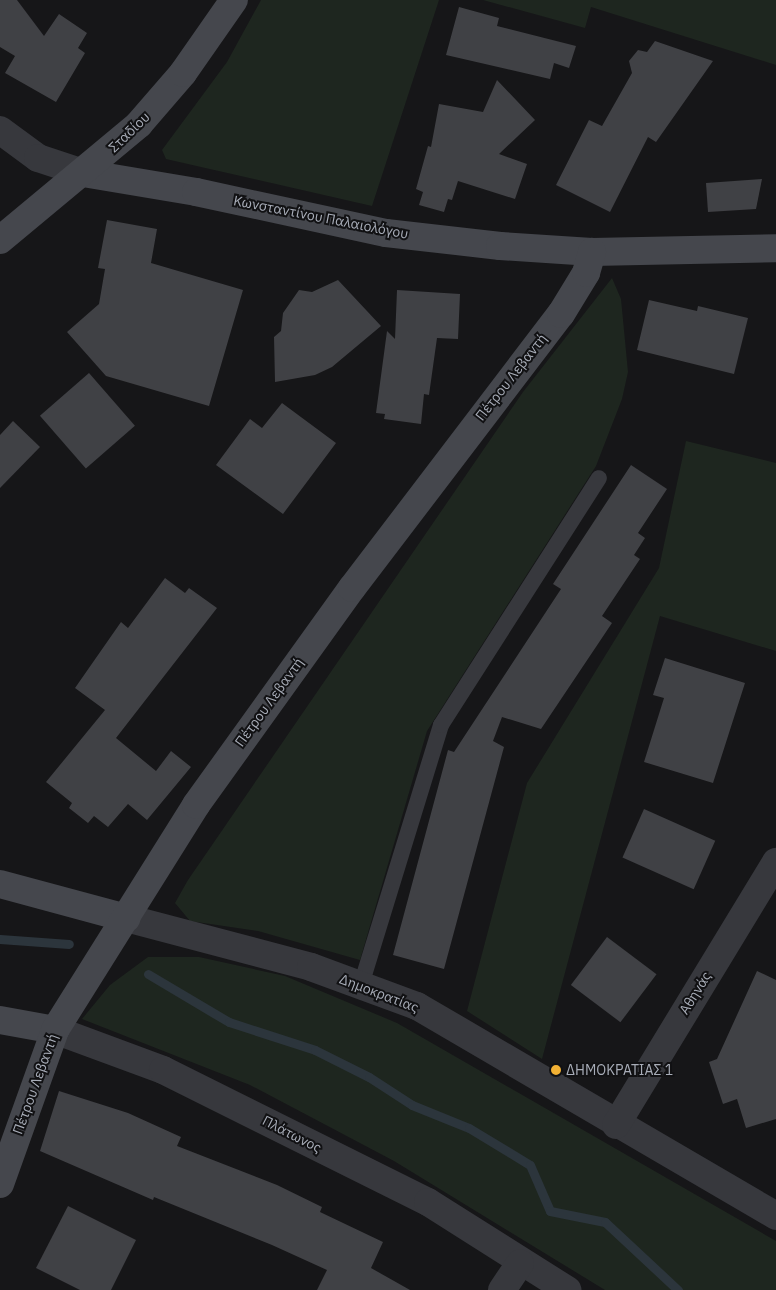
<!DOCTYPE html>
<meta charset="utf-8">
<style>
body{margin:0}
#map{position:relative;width:776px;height:1290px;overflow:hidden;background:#161618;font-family:"IBM Plex Sans",sans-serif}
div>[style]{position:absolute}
.green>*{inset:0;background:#1e261f}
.stream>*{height:9px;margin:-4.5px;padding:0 4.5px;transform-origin:4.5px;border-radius:4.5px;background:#2c353c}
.building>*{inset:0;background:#404145;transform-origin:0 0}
.lane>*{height:16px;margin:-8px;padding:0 8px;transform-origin:8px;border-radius:8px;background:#37383d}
.street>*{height:28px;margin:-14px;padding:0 14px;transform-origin:14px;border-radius:14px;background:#37383d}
.secondary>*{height:28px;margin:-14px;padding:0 14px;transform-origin:14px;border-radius:14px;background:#45474d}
.dots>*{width:14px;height:14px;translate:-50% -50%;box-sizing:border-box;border:2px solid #111113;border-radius:50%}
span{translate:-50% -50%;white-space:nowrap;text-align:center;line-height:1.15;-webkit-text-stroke:4px #111113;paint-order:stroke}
.street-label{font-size:14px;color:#a8adb8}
.poi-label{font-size:14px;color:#a8adb8}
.left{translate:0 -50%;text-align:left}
</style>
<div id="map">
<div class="green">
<div style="clip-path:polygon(261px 0,439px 0,372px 206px,166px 159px,162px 150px,227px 62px)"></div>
<div style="clip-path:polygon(483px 0,776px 0,776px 65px,591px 7px,585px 28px)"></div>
<div style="clip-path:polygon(612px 278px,621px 299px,628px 372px,622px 399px,596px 466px,427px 731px,360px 960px,258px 931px,190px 921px,175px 903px,188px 880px,523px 392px)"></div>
<div style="clip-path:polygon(686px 441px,776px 463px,776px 651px,660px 616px,542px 1059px,467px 1011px,527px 783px,659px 568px)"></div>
<div style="clip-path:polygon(148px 957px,199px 957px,285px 976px,397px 1023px,776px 1241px,776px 1290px,605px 1290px,394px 1161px,250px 1085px,82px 1019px,110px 985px)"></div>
</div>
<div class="stream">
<div style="left:0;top:939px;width:69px;rotate:4.1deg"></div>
<div style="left:148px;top:974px;width:94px;rotate:30.7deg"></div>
<div style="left:229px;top:1022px;width:90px;rotate:18deg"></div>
<div style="left:315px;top:1050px;width:60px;rotate:26.6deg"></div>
<div style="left:369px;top:1077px;width:51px;rotate:33.1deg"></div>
<div style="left:412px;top:1105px;width:61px;rotate:22deg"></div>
<div style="left:469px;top:1128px;width:71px;rotate:31.2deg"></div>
<div style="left:530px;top:1165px;width:50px;rotate:66.5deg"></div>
<div style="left:550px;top:1211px;width:56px;rotate:11.3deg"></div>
<div style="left:605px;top:1222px;width:100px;rotate:43deg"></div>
</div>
<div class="building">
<div style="clip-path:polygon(0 0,17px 0,44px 36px,59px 14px,87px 33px,78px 48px,85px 53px,56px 102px,5px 73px,15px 56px,0 47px)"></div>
<div style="clip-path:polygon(459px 7px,499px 18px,497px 26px,576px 46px,569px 68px,554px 63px,550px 79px,446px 55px)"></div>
<div style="clip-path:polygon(655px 41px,713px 61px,656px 142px,648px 137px,610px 212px,556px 185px,589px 120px,602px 126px,632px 73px,629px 61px,638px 50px,647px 52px)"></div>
<div style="clip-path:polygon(497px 80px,535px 120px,499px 154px,527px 164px,515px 199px,458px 181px,452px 200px,448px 199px,444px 212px,419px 205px,423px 192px,416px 189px,428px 146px,431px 147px,439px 104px,483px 112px)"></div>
<div style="clip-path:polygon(762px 179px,756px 209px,708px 212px,706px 183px)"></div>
<div style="clip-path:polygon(107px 220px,157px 229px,151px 263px,243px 290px,209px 406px,106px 376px,67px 332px,99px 304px,105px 269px,98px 268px)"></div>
<div style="clip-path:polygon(338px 280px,381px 326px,332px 367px,315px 375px,275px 382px,274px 337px,281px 331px,283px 313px,299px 290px,312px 292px)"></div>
<div style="clip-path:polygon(397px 290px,460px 294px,458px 339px,437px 338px,429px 395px,424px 394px,421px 424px,384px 419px,385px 414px,376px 413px,387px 331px,395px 339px)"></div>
<div style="clip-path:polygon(649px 300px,697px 311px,698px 306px,748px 318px,734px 374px,637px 350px)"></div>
<div style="left:89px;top:373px;width:70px;height:65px;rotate:49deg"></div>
<div style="clip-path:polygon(282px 403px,336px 443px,283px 514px,216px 465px,250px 419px,262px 428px)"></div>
<div style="clip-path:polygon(13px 421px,40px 447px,0 488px,0 435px)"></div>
<div style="clip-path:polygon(631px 465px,667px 489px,638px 533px,645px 538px,634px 555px,640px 559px,602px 616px,612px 623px,541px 729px,502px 717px,493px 741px,504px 747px,444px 969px,393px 955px,448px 750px,454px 752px,561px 589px,553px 584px)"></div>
<div style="clip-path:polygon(165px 578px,185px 593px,189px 588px,217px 608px,116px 738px,156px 771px,171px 751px,191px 767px,147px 820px,128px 804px,108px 827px,94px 816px,88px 823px,69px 808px,72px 803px,46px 782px,105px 710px,75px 688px,121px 622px,128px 628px)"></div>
<div style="clip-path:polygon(665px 658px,745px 683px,713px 783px,644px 762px,664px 698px,653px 695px)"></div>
<div style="left:644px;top:809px;width:78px;height:53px;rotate:24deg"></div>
<div style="left:607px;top:937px;width:62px;height:60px;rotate:37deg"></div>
<div style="clip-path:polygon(757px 971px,776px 980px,776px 1119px,746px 1128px,737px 1099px,723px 1104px,709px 1062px,717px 1059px)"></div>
<div style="clip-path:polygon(59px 1091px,128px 1113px,181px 1137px,177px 1146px,277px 1185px,322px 1207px,320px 1212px,383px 1242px,371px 1268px,410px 1290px,317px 1290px,327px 1270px,272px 1245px,154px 1197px,153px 1200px,40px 1151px)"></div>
<div style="clip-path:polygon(68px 1206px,136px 1240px,111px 1290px,80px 1290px,36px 1268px)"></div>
</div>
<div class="lane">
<div style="left:361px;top:985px;width:272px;rotate:-72.9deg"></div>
<div style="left:441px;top:725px;width:293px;rotate:-57.4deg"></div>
</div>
<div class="street">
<div style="left:0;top:130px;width:47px;rotate:36.4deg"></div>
<div style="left:38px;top:158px;width:47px;rotate:18.4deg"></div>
<div style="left:126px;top:918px;width:191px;rotate:14.8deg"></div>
<div style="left:311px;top:967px;width:113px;rotate:20.2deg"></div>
<div style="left:417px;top:1006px;width:416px;rotate:30.3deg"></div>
<div style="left:55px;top:1030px;width:115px;rotate:20.3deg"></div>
<div style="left:163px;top:1070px;width:296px;rotate:26.5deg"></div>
<div style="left:428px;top:1202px;width:165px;rotate:32.3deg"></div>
<div style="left:616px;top:1125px;width:308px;rotate:-58.7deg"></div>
<div style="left:502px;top:1290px;width:32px;rotate:-56deg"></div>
</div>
<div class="secondary">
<div style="left:83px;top:173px;width:115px;rotate:9.5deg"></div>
<div style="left:196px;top:192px;width:194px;rotate:12.2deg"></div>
<div style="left:386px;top:233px;width:115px;rotate:6.5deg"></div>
<div style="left:500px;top:246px;width:92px;rotate:3.7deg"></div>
<div style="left:592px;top:252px;width:184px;rotate:-1.2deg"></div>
<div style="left:0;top:240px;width:181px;rotate:-39.8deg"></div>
<div style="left:139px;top:124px;width:67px;rotate:-49.2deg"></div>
<div style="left:183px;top:73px;width:89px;rotate:-55.1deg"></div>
<div style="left:0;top:884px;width:131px;rotate:15.1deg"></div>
<div style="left:0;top:1020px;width:56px;rotate:10.3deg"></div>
<div style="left:0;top:1184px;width:164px;rotate:-70.3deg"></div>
<div style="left:55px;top:1030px;width:266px;rotate:-57.9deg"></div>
<div style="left:196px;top:805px;width:267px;rotate:-54.3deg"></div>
<div style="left:352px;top:588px;width:345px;rotate:-52.7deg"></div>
<div style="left:561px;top:314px;width:48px;rotate:-58.6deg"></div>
<div style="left:586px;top:273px;width:22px;rotate:-74deg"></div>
</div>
<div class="dots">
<div style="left:556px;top:1070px;background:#f2b134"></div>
</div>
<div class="street-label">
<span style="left:129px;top:132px;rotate:-44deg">Σταδίου</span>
<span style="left:321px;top:217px;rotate:11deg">Κωνσταντίνου Παλαιολόγου</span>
<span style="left:511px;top:377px;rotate:-52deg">Πέτρου Λεβαντή</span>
<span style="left:269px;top:702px;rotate:-54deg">Πέτρου Λεβαντή</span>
<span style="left:379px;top:993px;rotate:21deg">Δημοκρατίας</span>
<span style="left:695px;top:993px;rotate:-58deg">Αθηνάς</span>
<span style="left:35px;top:1084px;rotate:-70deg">Πέτρου Λεβαντή</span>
<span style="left:292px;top:1134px;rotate:27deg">Πλάτωνος</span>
</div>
<div class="poi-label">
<span class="left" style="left:566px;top:1070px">ΔΗΜΟΚΡΑΤΙΑΣ 1</span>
</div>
</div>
